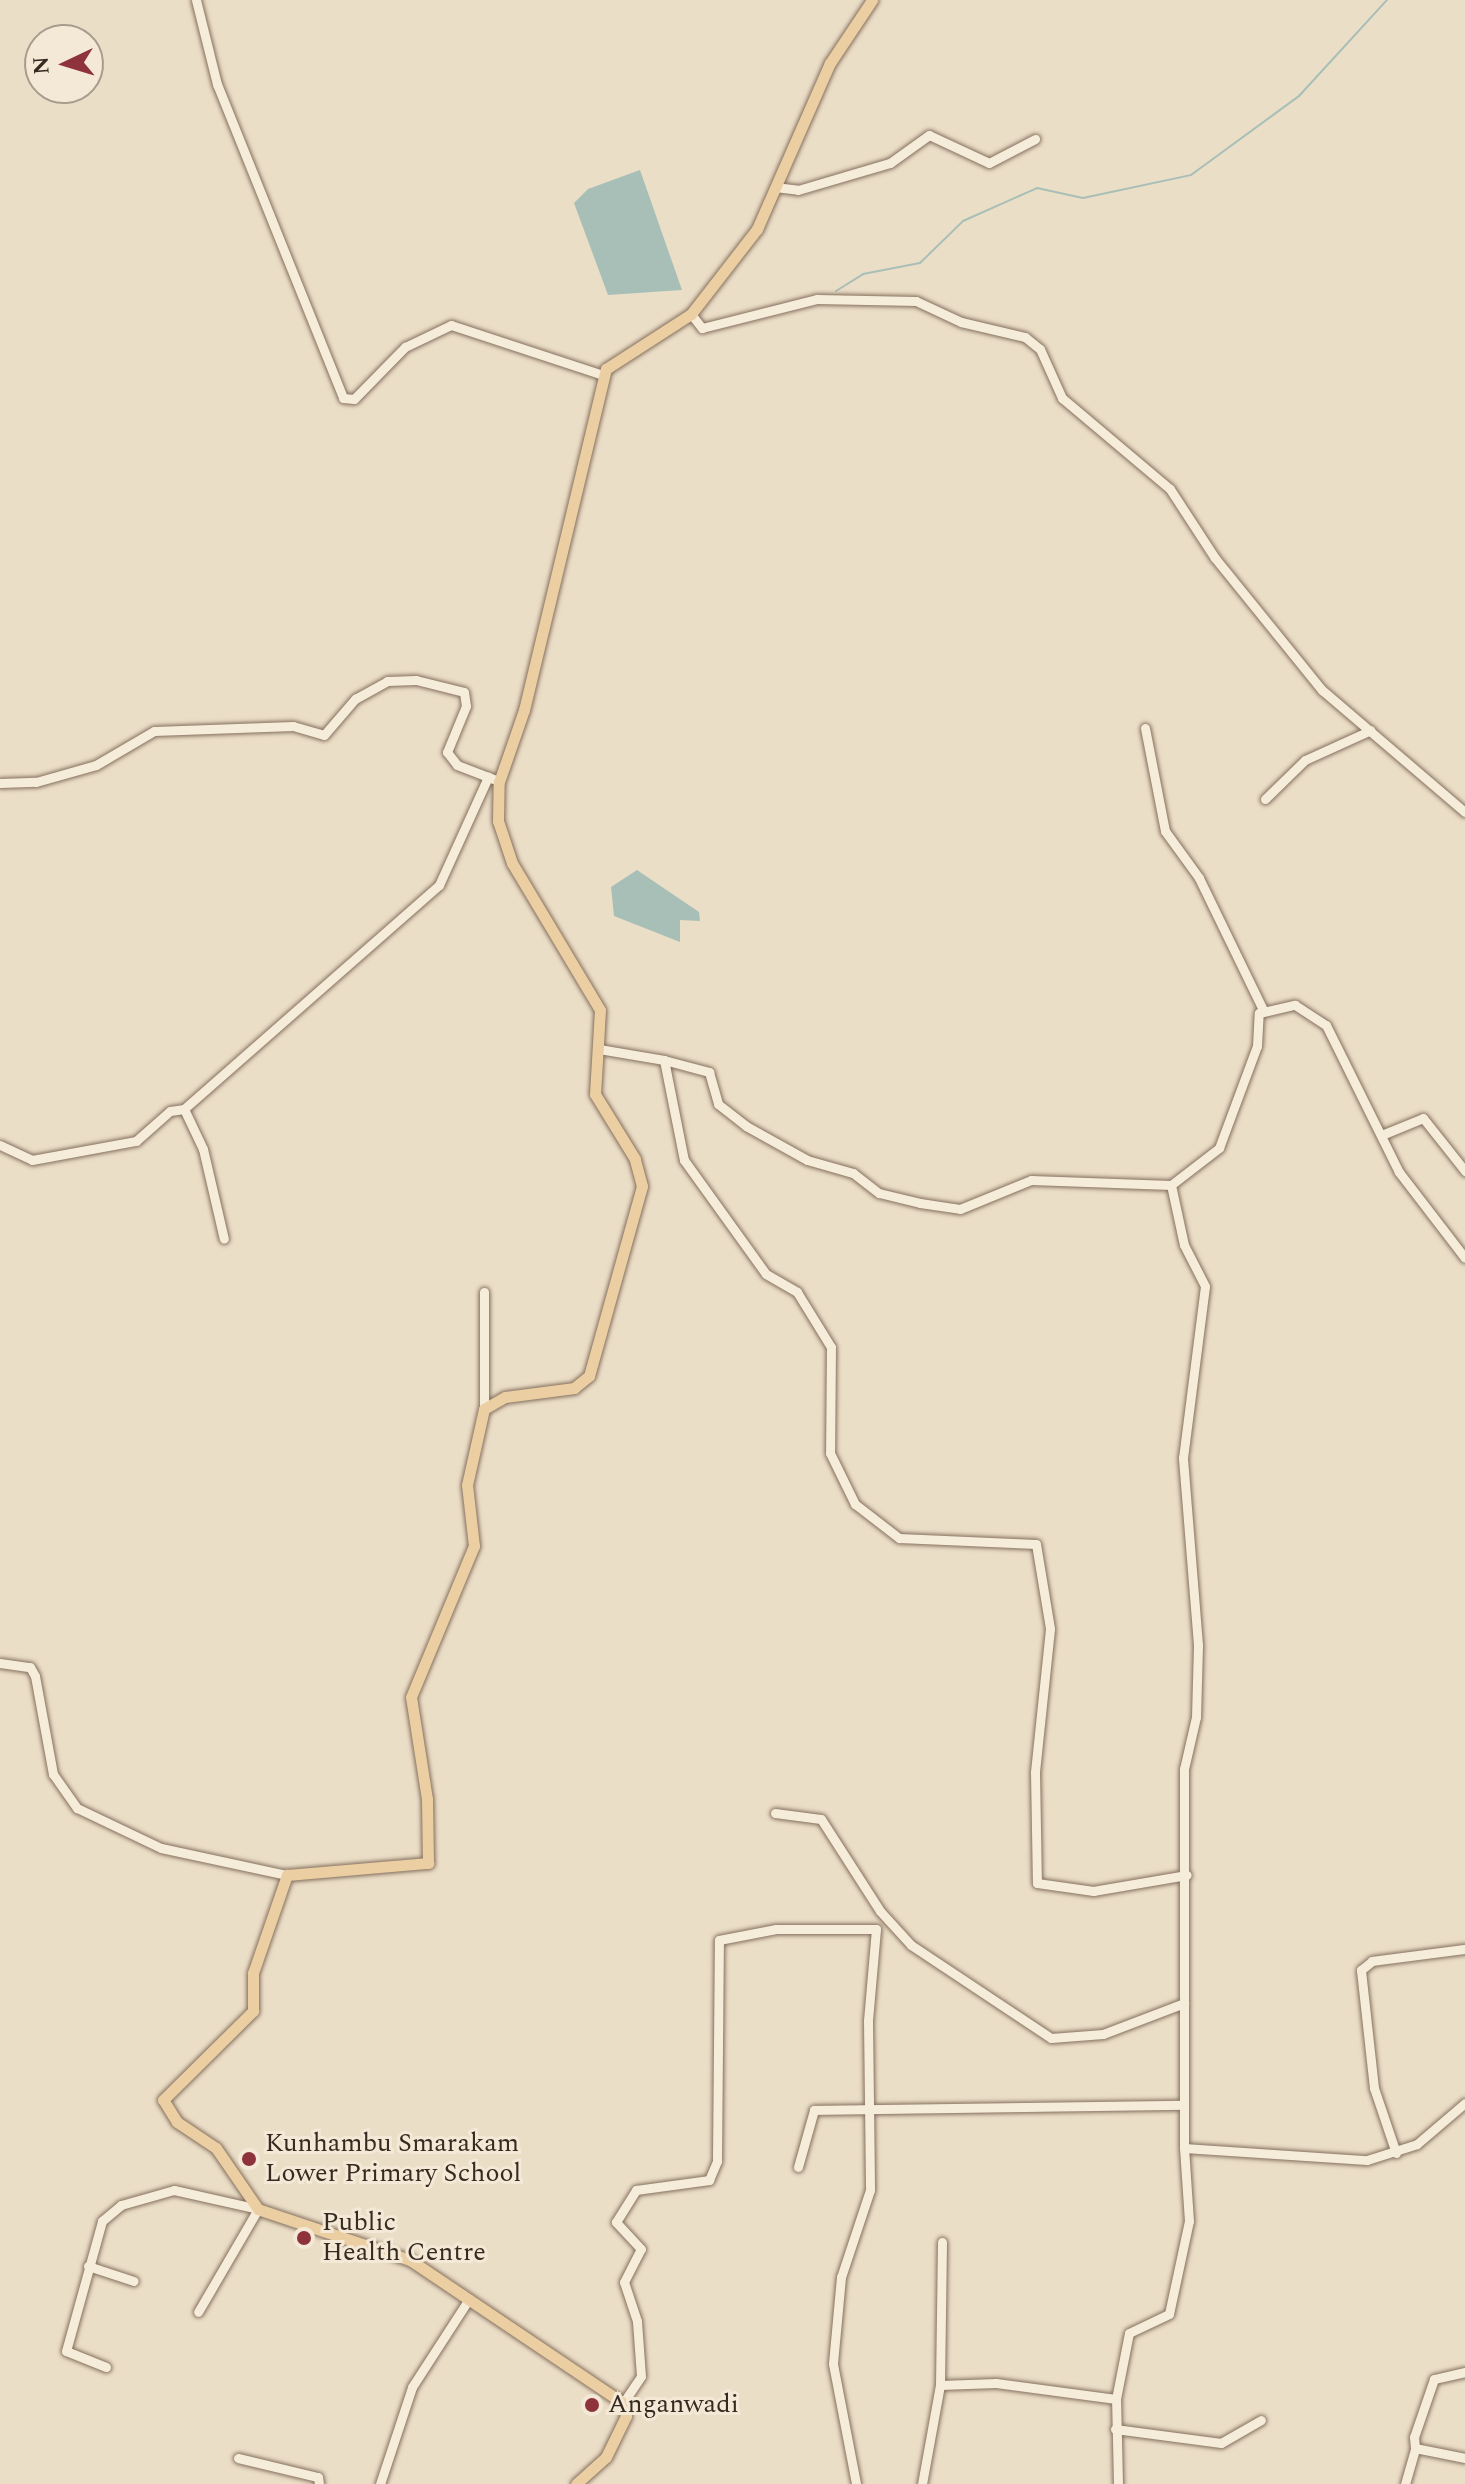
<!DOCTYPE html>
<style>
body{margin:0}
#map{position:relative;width:1465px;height:2484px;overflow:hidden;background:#ebdec7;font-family:Spectral,serif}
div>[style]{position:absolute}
.water>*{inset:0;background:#a8bfb7}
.stream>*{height:2px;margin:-1px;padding:0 1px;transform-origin:1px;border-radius:1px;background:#a8bfb7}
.roads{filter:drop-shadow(0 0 2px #85705e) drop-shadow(0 0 2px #85705e)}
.minor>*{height:9px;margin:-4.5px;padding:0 4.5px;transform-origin:4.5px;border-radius:4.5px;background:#f6ecda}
.major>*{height:11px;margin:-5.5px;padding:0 5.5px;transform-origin:5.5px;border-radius:5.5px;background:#ebcfa3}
.dots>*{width:22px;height:22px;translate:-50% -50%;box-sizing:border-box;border:4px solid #f3e9d6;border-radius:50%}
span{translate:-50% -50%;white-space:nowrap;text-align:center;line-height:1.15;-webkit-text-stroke:6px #f3e9d6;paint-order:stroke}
.poi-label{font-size:26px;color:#372a20}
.left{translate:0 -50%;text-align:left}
.north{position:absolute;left:24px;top:24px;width:80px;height:80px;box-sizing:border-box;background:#f3e9d6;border:2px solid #a89d8d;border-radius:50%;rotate:266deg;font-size:22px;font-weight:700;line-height:32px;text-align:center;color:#372a20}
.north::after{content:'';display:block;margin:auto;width:28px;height:36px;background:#8f333a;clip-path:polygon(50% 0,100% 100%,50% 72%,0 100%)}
</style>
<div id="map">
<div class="water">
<div style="clip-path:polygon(640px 170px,682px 290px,608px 295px,574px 203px,588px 189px)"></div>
<div style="clip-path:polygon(637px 870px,699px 912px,700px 921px,680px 920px,680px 942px,614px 916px,611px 887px)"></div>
</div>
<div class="stream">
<div style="left:836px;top:291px;width:32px;rotate:-32deg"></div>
<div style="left:863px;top:274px;width:58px;rotate:-10.9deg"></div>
<div style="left:920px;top:263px;width:60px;rotate:-44.3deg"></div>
<div style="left:963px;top:221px;width:81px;rotate:-24deg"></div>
<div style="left:1037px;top:188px;width:47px;rotate:12.3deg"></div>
<div style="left:1083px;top:198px;width:110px;rotate:-12deg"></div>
<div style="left:1191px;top:175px;width:134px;rotate:-36.2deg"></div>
<div style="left:1299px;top:96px;width:130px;rotate:-47.5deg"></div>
</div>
<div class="roads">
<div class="minor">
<div style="left:196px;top:0;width:87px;rotate:76deg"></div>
<div style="left:217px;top:84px;width:338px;rotate:68.1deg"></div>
<div style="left:343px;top:398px;width:11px;rotate:5deg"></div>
<div style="left:354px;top:399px;width:73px;rotate:-45.6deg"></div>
<div style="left:405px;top:347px;width:51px;rotate:-25.6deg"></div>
<div style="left:451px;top:325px;width:160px;rotate:18.2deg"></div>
<div style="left:775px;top:187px;width:23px;rotate:7deg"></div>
<div style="left:798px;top:190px;width:96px;rotate:-16.4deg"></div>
<div style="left:890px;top:163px;width:48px;rotate:-35.7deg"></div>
<div style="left:929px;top:135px;width:66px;rotate:25deg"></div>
<div style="left:989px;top:163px;width:52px;rotate:-27.6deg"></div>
<div style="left:691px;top:314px;width:18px;rotate:52deg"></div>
<div style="left:702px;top:328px;width:119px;rotate:-14.2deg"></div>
<div style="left:817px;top:299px;width:99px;rotate:1.2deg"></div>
<div style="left:916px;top:301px;width:50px;rotate:25deg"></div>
<div style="left:961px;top:322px;width:66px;rotate:13.2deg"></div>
<div style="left:1025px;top:337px;width:19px;rotate:39deg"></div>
<div style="left:1040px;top:349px;width:54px;rotate:65.8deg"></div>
<div style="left:1062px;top:398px;width:141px;rotate:40.1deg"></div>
<div style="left:1170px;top:489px;width:82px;rotate:56.9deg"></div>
<div style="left:1215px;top:558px;width:170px;rotate:51deg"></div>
<div style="left:1322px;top:690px;width:188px;rotate:40.5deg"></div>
<div style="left:1145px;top:728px;width:105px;rotate:79deg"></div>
<div style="left:1165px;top:831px;width:58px;rotate:54.1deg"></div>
<div style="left:1199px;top:878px;width:147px;rotate:64.1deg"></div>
<div style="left:0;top:783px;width:36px;rotate:-2deg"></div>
<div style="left:36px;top:782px;width:62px;rotate:-15.8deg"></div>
<div style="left:96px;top:765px;width:67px;rotate:-30.4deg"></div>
<div style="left:154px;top:731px;width:139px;rotate:-2.1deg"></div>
<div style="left:293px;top:726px;width:32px;rotate:16deg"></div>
<div style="left:324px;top:735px;width:48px;rotate:-49.3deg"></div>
<div style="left:355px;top:699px;width:37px;rotate:-29deg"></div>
<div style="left:387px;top:681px;width:29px;rotate:-2deg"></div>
<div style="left:416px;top:680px;width:49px;rotate:14deg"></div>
<div style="left:464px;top:692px;width:14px;rotate:82deg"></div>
<div style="left:466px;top:706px;width:50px;rotate:112.4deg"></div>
<div style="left:447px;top:752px;width:16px;rotate:52deg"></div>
<div style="left:457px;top:765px;width:39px;rotate:21deg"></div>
<div style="left:1265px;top:799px;width:56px;rotate:-44.3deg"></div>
<div style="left:1305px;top:760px;width:72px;rotate:-24.4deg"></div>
<div style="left:599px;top:1049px;width:66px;rotate:9.6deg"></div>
<div style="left:664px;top:1060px;width:102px;rotate:78.7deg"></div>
<div style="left:684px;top:1160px;width:140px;rotate:54.3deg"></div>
<div style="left:766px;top:1274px;width:36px;rotate:30deg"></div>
<div style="left:797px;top:1292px;width:65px;rotate:58.3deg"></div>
<div style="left:831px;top:1347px;width:106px;rotate:90.5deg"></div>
<div style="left:830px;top:1453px;width:57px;rotate:63.9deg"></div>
<div style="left:855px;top:1504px;width:56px;rotate:37.7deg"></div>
<div style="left:899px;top:1538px;width:137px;rotate:2.5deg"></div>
<div style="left:1036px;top:1544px;width:86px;rotate:80.6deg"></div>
<div style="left:1050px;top:1629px;width:144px;rotate:96deg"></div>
<div style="left:1035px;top:1772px;width:111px;rotate:89deg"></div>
<div style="left:1037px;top:1883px;width:57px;rotate:8.1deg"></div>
<div style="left:1093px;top:1891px;width:95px;rotate:-9.7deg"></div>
<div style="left:664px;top:1060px;width:47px;rotate:14.9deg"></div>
<div style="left:709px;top:1072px;width:33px;rotate:74deg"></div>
<div style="left:718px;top:1104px;width:36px;rotate:38deg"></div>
<div style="left:746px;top:1126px;width:70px;rotate:29.1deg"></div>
<div style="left:807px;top:1160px;width:48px;rotate:15.8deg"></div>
<div style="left:853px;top:1173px;width:33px;rotate:38deg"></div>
<div style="left:879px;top:1193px;width:42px;rotate:13.7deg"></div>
<div style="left:920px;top:1203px;width:40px;rotate:8.5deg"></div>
<div style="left:960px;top:1209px;width:77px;rotate:-22.2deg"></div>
<div style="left:1031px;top:1180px;width:140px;rotate:2deg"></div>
<div style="left:184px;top:1109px;width:44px;rotate:64.6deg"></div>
<div style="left:203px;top:1149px;width:92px;rotate:76.9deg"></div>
<div style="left:1384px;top:1134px;width:42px;rotate:-22.3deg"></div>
<div style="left:1423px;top:1118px;width:68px;rotate:51.6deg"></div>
<div style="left:0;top:1145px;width:35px;rotate:25deg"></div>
<div style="left:32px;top:1160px;width:106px;rotate:-10.4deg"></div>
<div style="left:136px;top:1141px;width:45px;rotate:-41.4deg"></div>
<div style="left:170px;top:1111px;width:14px;rotate:-8deg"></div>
<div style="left:184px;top:1109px;width:339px;rotate:-41.3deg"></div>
<div style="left:439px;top:885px;width:119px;rotate:-65.6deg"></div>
<div style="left:484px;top:1292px;width:117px;rotate:90deg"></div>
<div style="left:0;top:1663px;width:30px;rotate:8deg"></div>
<div style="left:30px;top:1667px;width:10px;rotate:61deg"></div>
<div style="left:35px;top:1676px;width:100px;rotate:79.6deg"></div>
<div style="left:53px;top:1774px;width:42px;rotate:54.8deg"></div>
<div style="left:77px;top:1808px;width:93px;rotate:25.5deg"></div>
<div style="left:161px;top:1848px;width:129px;rotate:12.1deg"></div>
<div style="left:775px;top:1813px;width:46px;rotate:7.4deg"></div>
<div style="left:821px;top:1819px;width:109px;rotate:57.3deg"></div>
<div style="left:880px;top:1911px;width:46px;rotate:47.6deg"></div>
<div style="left:911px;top:1945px;width:168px;rotate:33.6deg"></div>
<div style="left:1051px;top:2038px;width:52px;rotate:-4.4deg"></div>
<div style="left:1103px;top:2034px;width:87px;rotate:-20.9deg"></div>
<div style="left:1184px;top:2148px;width:379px;rotate:-90deg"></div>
<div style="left:1184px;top:1769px;width:53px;rotate:-77deg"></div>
<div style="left:1196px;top:1717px;width:72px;rotate:-88.4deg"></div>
<div style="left:1198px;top:1645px;width:188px;rotate:-94.6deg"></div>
<div style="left:1183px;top:1458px;width:173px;rotate:-82.7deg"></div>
<div style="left:1205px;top:1286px;width:46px;rotate:-117.1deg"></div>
<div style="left:1184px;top:1245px;width:61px;rotate:-102.2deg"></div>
<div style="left:1171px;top:1185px;width:61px;rotate:-37.6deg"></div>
<div style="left:1219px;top:1148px;width:109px;rotate:-69.6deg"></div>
<div style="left:1257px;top:1046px;width:33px;rotate:-87deg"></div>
<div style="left:1259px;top:1013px;width:37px;rotate:-13deg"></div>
<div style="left:1295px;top:1005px;width:37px;rotate:33deg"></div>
<div style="left:1326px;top:1025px;width:164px;rotate:63.6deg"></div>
<div style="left:1399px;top:1172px;width:108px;rotate:52.5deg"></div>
<div style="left:1396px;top:2153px;width:69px;rotate:-108.7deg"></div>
<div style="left:1374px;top:2088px;width:119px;rotate:-96.3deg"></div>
<div style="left:1361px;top:1970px;width:14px;rotate:-39deg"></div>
<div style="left:1372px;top:1961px;width:94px;rotate:-7.4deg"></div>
<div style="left:798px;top:2167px;width:59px;rotate:-74.3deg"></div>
<div style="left:814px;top:2110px;width:367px;rotate:-0.8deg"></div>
<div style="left:88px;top:2266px;width:48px;rotate:18.1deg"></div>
<div style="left:106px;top:2367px;width:43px;rotate:-158.2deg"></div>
<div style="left:66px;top:2351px;width:135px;rotate:-74.5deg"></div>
<div style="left:102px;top:2221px;width:25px;rotate:-40deg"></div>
<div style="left:121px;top:2205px;width:55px;rotate:-15.8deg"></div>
<div style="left:174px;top:2190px;width:86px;rotate:12.7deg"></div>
<div style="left:258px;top:2209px;width:119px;rotate:120.2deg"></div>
<div style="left:1465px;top:2372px;width:32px;rotate:167deg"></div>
<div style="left:1434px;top:2379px;width:61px;rotate:109deg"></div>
<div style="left:1414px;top:2437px;width:11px;rotate:85deg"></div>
<div style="left:1415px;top:2448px;width:51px;rotate:11.3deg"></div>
<div style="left:940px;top:2385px;width:143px;rotate:-89.2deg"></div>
<div style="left:623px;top:2403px;width:32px;rotate:-56deg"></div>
<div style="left:641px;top:2376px;width:55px;rotate:-94.2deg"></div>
<div style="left:637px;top:2321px;width:41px;rotate:-108.4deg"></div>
<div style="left:624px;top:2282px;width:37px;rotate:-63deg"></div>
<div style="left:641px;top:2249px;width:37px;rotate:-133deg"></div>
<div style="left:616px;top:2222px;width:38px;rotate:-58deg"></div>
<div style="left:636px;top:2190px;width:74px;rotate:-7.8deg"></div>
<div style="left:709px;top:2180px;width:21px;rotate:-67deg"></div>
<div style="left:717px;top:2161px;width:221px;rotate:-89.5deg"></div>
<div style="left:719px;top:1940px;width:58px;rotate:-10.9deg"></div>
<div style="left:776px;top:1929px;width:100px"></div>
<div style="left:876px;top:1929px;width:92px;rotate:95deg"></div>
<div style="left:868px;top:2021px;width:169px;rotate:89.3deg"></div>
<div style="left:870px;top:2190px;width:92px;rotate:108.4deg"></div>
<div style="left:841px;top:2277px;width:87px;rotate:95.3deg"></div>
<div style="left:833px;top:2364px;width:122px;rotate:79.1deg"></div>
<div style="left:1115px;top:2429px;width:107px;rotate:7.5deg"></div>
<div style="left:1221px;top:2443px;width:46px;rotate:-29.9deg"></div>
<div style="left:238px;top:2458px;width:82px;rotate:13.4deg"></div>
<div style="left:318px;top:2477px;width:7px;rotate:82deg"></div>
<div style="left:380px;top:2484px;width:102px;rotate:-71.7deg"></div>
<div style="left:412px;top:2387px;width:105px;rotate:-57.1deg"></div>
<div style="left:922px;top:2484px;width:101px;rotate:-79.7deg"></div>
<div style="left:940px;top:2385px;width:56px;rotate:-2deg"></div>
<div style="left:996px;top:2383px;width:121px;rotate:7.6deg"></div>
<div style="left:1118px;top:2484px;width:85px;rotate:-91.3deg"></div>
<div style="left:1116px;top:2399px;width:67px;rotate:-78.9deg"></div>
<div style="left:1129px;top:2333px;width:44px;rotate:-25.4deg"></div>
<div style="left:1169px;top:2314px;width:95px;rotate:-77.9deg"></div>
<div style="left:1189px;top:2221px;width:73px;rotate:-93.9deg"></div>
<div style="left:1184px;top:2148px;width:183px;rotate:3.8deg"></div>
<div style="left:1367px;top:2160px;width:52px;rotate:-17.7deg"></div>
<div style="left:1417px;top:2144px;width:63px;rotate:-40.5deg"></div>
<div style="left:1405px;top:2484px;width:37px;rotate:-74deg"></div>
</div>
<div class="major">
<div style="left:576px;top:2484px;width:40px;rotate:-42deg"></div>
<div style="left:606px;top:2457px;width:46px;rotate:-64deg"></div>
<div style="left:626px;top:2416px;width:13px;rotate:-103deg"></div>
<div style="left:623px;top:2403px;width:257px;rotate:-146.1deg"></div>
<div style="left:410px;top:2260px;width:160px;rotate:-161.5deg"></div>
<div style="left:258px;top:2209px;width:74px;rotate:-124.5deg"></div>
<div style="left:216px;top:2148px;width:47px;rotate:-146.3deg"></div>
<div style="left:177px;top:2122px;width:26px;rotate:-122deg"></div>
<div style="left:163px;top:2100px;width:127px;rotate:-44.7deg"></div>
<div style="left:253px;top:2011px;width:38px;rotate:-90deg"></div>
<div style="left:253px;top:1973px;width:104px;rotate:-70.9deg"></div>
<div style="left:287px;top:1875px;width:142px;rotate:-4.9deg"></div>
<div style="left:428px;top:1863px;width:64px;rotate:-90.9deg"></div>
<div style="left:427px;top:1799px;width:103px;rotate:-98.9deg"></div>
<div style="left:411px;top:1697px;width:164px;rotate:-67.4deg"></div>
<div style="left:474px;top:1546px;width:61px;rotate:-96.5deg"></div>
<div style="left:467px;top:1485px;width:78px;rotate:-77.4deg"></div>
<div style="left:484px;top:1409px;width:24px;rotate:-30deg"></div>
<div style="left:505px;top:1397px;width:70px;rotate:-7.4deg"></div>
<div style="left:574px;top:1388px;width:19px;rotate:-39deg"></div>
<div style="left:589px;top:1376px;width:197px;rotate:-74.4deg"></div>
<div style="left:642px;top:1186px;width:28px;rotate:-105deg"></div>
<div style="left:635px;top:1159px;width:76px;rotate:-121.6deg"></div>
<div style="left:595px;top:1094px;width:84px;rotate:-86.6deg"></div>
<div style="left:600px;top:1010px;width:171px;rotate:-120.9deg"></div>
<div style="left:512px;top:863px;width:44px;rotate:-108.4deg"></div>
<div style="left:498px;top:821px;width:39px;rotate:-89deg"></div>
<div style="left:499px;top:782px;width:76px;rotate:-70.9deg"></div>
<div style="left:524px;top:710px;width:351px;rotate:-76.5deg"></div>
<div style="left:606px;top:369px;width:101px;rotate:-32.9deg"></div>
<div style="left:691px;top:314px;width:108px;rotate:-52.2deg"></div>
<div style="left:757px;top:229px;width:181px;rotate:-66.3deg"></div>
<div style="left:830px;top:63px;width:76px;rotate:-56.3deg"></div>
</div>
</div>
<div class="dots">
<div style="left:249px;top:2159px;background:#8f333a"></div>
<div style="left:304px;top:2238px;background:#8f333a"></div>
<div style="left:592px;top:2405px;background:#8f333a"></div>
</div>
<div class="poi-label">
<span class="left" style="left:265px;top:2159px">Kunhambu Smarakam<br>Lower Primary School</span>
<span class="left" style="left:322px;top:2238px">Public<br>Health Centre</span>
<span class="left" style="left:608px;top:2405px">Anganwadi</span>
</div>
<div class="north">N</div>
</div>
